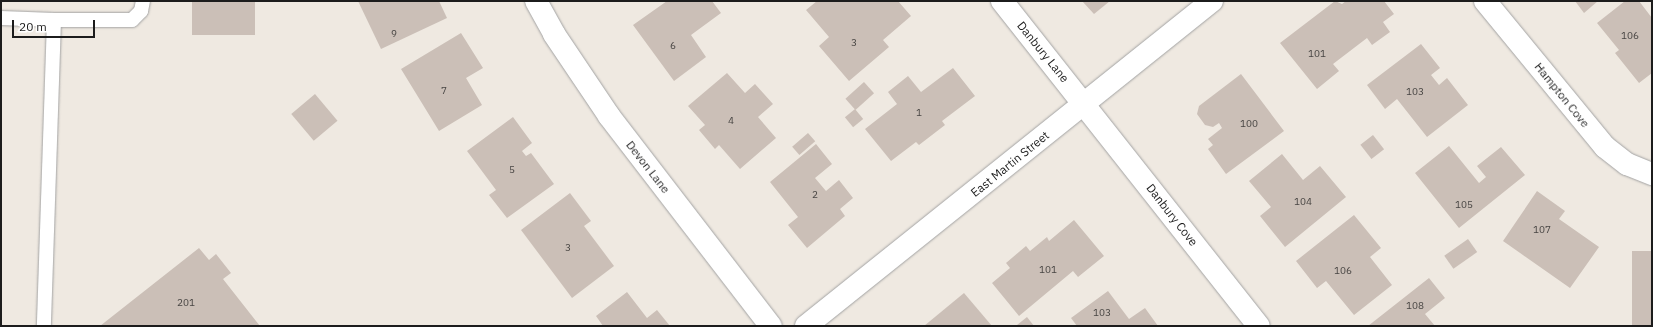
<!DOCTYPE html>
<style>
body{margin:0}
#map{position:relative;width:1653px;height:327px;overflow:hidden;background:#efe9e1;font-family:"IBM Plex Sans",sans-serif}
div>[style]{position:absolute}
.building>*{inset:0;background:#cbbfb7;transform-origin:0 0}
.roads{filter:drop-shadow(0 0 1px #a3a3a3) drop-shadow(0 0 1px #a3a3a3)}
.service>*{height:14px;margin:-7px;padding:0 7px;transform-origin:7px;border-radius:7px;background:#fff}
.minor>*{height:22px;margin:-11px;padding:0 11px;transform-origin:11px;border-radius:11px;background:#fff}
span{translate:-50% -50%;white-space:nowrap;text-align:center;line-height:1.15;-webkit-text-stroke:3px #fff;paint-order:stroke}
.number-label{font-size:10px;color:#484543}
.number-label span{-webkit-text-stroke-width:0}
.street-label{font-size:12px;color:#1c1c1c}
.frame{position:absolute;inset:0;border:2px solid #1c1c1c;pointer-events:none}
.scale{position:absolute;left:12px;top:20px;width:83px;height:18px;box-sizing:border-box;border:2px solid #1c1c1c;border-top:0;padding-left:5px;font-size:12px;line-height:14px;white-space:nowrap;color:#1c1c1c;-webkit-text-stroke:3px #fff;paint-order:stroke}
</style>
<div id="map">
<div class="building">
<div style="left:192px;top:1px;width:63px;height:34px"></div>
<div style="clip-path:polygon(358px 1px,439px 1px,447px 18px,381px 49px)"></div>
<div style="clip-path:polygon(667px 1px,712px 1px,721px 13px,691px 35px,706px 57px,674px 81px,633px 25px)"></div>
<div style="clip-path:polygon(817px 1px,898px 1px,911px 16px,883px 40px,889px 47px,849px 81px,819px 46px,829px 37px,806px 10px)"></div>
<div style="clip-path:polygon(1082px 1px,1110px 1px,1094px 14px)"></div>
<div style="clip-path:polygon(1335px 1px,1342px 4px,1346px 1px,1384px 1px,1394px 14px,1383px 22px,1390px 32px,1372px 45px,1367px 38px,1333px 64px,1339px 71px,1317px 89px,1280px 43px)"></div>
<div style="clip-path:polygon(1575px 1px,1598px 1px,1584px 13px)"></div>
<div style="clip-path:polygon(1625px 1px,1639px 1px,1652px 18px,1652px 73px,1639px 83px,1615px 53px,1619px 50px,1597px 23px)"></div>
<div style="clip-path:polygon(461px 33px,483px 68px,466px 78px,482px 105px,439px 131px,401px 69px)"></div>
<div style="clip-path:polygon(1421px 44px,1440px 68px,1431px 75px,1439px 85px,1447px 78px,1468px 105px,1427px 137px,1397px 99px,1385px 109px,1367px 85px)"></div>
<div style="clip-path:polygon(953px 68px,975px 96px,942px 121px,945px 125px,919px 145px,916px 142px,891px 161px,865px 129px,897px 104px,888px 92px,908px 76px,921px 92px)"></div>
<div style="clip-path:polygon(727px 73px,745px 93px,755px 84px,773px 104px,758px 117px,776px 138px,740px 169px,719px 145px,715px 149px,699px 130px,705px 125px,688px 106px)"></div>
<div style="clip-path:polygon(1241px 74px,1284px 131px,1226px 174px,1208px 149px,1213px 145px,1208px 139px,1222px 128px,1219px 123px,1213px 127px,1205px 125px,1197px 114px,1199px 106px)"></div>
<div style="left:864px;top:82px;width:15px;height:25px;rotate:48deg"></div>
<div style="left:315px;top:94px;width:35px;height:31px;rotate:50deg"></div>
<div style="left:855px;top:109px;width:13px;height:13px;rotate:51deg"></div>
<div style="clip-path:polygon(513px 117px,532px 143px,522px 151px,526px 156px,531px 153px,554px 184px,507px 218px,489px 195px,496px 190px,467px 151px)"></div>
<div style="left:808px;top:133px;width:11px;height:21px;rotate:49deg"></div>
<div style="left:1373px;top:135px;width:18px;height:16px;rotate:52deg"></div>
<div style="clip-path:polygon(816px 144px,832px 164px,815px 178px,826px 191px,839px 180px,853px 198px,840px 209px,845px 216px,807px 248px,788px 225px,798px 217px,770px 182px)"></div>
<div style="clip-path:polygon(1449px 146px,1479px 183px,1486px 177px,1477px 166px,1501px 147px,1525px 175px,1459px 228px,1415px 173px)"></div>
<div style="clip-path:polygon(1282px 154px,1303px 180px,1320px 166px,1346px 197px,1285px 247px,1260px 216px,1271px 207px,1249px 181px)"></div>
<div style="clip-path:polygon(1537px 191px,1565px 211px,1559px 219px,1599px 247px,1570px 288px,1503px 241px)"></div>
<div style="clip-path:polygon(570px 193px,591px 221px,584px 226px,614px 266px,572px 298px,521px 230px)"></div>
<div style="clip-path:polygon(1354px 215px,1381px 248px,1370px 257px,1392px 285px,1354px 315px,1326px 281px,1317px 288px,1296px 261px)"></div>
<div style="clip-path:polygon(1074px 220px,1104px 256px,1078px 277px,1073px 271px,1019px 316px,992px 283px,1010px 268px,1006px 263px,1026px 246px,1030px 251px,1047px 237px,1049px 241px)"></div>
<div style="left:1468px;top:239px;width:16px;height:29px;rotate:55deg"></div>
<div style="clip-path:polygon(199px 248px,209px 260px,216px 254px,231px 273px,223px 279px,260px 326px,100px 326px)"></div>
<div style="left:1632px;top:251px;width:20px;height:75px"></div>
<div style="clip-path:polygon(1429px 278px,1445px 298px,1425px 314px,1435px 326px,1368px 326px)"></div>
<div style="clip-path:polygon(1108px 291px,1129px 319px,1145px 308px,1158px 326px,1077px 326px,1071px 318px)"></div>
<div style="clip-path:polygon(627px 292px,647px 318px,657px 310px,670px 326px,603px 326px,596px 316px)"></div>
<div style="clip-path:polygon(964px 293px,992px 326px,924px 326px)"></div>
<div style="clip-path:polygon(1027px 317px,1034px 326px,1018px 326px,1017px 325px)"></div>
</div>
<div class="roads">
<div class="service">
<div style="left:1px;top:18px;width:53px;rotate:2.2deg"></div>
<div style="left:54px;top:20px;width:306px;rotate:91.9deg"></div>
<div style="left:54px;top:20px;width:78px"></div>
<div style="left:132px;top:20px;width:13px;rotate:-45deg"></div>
<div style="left:141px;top:11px;width:10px;rotate:-79deg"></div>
</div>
<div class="minor">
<div style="left:536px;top:1px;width:38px;rotate:61deg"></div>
<div style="left:554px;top:34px;width:99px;rotate:56.1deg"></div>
<div style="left:609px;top:116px;width:265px;rotate:52.4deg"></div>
<div style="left:1002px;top:1px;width:414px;rotate:51.7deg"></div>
<div style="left:1485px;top:1px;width:189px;rotate:50.6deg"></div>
<div style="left:1605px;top:147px;width:28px;rotate:38deg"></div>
<div style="left:1627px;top:164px;width:27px;rotate:22deg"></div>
<div style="left:806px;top:326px;width:520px;rotate:-38.68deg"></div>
</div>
</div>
<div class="number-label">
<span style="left:394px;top:34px">9</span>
<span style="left:1630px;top:36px">106</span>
<span style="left:854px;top:43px">3</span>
<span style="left:673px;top:46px">6</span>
<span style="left:1317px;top:54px">101</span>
<span style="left:444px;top:91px">7</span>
<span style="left:1415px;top:92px">103</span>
<span style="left:919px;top:113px">1</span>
<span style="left:731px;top:121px">4</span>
<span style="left:1249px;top:124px">100</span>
<span style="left:512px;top:170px">5</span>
<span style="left:815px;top:195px">2</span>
<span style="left:1303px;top:202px">104</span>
<span style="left:1464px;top:205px">105</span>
<span style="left:1542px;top:230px">107</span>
<span style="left:568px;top:248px">3</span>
<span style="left:1048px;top:270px">101</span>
<span style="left:1343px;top:271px">106</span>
<span style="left:186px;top:303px">201</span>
<span style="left:1415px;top:306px">108</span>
<span style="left:1102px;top:313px">103</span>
</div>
<div class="street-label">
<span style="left:1043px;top:52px;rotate:51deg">Danbury Lane</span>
<span style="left:1562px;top:95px;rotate:51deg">Hampton Cove</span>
<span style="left:1010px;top:164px;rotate:-39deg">East Martin Street</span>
<span style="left:648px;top:167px;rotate:52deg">Devon Lane</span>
<span style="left:1172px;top:215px;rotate:52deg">Danbury Cove</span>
</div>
<div class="frame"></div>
<div class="scale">20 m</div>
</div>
